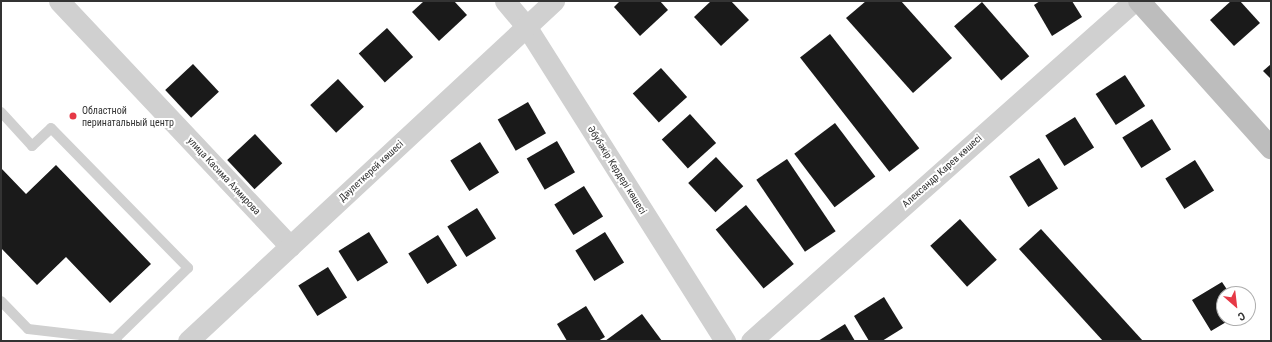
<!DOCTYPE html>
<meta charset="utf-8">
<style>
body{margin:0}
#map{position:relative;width:1272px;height:342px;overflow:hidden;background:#fff;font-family:"Roboto Condensed",sans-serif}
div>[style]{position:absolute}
.building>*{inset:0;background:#1a1a1a;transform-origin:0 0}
.lane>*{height:10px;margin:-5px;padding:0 5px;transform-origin:5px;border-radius:5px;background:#d0d0d0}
.street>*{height:21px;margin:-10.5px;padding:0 10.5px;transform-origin:10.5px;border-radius:10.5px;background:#d0d0d0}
.secondary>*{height:22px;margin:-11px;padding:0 11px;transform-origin:11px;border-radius:11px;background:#bdbdbd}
.dots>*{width:11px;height:11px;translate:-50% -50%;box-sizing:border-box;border:2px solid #fff;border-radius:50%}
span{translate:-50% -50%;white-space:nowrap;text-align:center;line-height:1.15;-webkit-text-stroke:4px #fff;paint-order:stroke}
.poi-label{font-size:10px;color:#333}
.left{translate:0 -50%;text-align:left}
.street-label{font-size:10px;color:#333}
.frame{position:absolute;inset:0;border:2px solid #333;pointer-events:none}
.north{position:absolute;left:1216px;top:286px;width:40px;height:40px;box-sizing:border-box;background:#fff;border:1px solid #adadad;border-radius:50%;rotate:152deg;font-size:11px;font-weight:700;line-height:16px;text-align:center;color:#333}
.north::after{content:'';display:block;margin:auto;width:14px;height:18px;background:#e63946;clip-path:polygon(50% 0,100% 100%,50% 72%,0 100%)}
</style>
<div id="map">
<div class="building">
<div style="clip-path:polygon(424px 1px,454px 1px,467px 15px,439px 41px,412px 12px)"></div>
<div style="clip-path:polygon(620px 1px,660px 1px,668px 10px,640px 36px,614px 7px)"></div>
<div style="clip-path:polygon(711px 1px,731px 1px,749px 20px,721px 46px,694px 17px)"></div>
<div style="clip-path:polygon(866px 1px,901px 1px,952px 58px,913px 93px,846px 18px)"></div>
<div style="clip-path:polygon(1040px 1px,1072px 1px,1082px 17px,1052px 36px,1034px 5px)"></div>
<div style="clip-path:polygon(1231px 1px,1240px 1px,1260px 23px,1234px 46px,1210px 20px)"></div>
<div style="left:982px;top:2px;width:72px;height:37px;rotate:49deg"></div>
<div style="left:387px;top:28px;width:39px;height:38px;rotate:48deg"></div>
<div style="left:830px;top:34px;width:145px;height:38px;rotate:52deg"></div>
<div style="left:193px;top:64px;width:38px;height:38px;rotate:47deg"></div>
<div style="clip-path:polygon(1271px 64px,1271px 79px,1263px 71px)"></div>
<div style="left:661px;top:68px;width:39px;height:38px;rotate:48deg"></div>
<div style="left:1125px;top:75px;width:37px;height:35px;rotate:57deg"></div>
<div style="left:338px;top:79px;width:38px;height:38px;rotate:47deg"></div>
<div style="left:528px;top:102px;width:36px;height:35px;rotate:60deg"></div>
<div style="left:690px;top:114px;width:39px;height:38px;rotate:48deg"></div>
<div style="left:1075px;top:117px;width:36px;height:35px;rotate:58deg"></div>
<div style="left:1152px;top:119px;width:36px;height:35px;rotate:58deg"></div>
<div style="left:835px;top:123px;width:67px;height:51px;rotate:53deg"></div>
<div style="left:255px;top:134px;width:40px;height:38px;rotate:47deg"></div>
<div style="left:557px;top:141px;width:36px;height:35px;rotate:60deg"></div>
<div style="left:480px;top:142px;width:36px;height:35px;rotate:58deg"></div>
<div style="left:716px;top:157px;width:40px;height:38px;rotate:47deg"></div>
<div style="left:1039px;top:158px;width:36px;height:35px;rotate:58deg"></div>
<div style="left:787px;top:159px;width:87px;height:37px;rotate:56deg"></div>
<div style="left:1195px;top:160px;width:36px;height:35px;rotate:58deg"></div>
<div style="clip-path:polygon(56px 165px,151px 264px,110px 303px,66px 257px,37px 285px,1px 248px,1px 168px,26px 194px)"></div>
<div style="left:584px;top:186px;width:36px;height:35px;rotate:58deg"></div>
<div style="left:746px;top:205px;width:76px;height:39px;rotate:51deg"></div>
<div style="left:477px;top:208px;width:36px;height:35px;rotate:58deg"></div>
<div style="left:960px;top:219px;width:55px;height:40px;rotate:48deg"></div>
<div style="clip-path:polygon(1041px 229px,1143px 341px,1103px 341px,1019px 249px)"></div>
<div style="left:369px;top:232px;width:36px;height:36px;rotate:58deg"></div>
<div style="left:605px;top:232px;width:36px;height:35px;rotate:58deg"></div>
<div style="left:438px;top:235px;width:36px;height:35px;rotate:58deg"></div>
<div style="left:328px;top:267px;width:36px;height:35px;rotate:58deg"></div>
<div style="clip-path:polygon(1222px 282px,1230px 294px,1224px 294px,1224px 318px,1233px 318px,1211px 331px,1192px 300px)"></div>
<div style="clip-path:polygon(884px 297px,903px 328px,882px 341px,869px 341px,854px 316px)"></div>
<div style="clip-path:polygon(586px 306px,605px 337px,598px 341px,567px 341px,557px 324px)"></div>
<div style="clip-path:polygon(642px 314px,662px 341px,605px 341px)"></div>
<div style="clip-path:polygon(845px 324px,855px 341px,818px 341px)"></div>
</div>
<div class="lane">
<div style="left:1px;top:112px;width:46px;rotate:47.6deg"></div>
<div style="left:32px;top:146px;width:26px;rotate:-43deg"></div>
<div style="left:51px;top:128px;width:196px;rotate:45.6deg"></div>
<div style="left:188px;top:268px;width:102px;rotate:135.8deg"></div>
<div style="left:1px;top:301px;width:39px;rotate:46deg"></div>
<div style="left:28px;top:329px;width:88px;rotate:6.6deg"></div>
<div style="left:115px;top:339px;width:3px;rotate:45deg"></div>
</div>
<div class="street">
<div style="left:59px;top:1px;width:337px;rotate:46.7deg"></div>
<div style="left:505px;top:1px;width:33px;rotate:50deg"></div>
<div style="left:526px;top:26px;width:373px;rotate:57.7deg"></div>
<div style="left:188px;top:341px;width:500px;rotate:-42.9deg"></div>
<div style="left:751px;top:341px;width:512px;rotate:-41.6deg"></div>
</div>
<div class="secondary">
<div style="left:1139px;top:1px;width:198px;rotate:48.1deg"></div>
</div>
<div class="dots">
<div style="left:73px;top:116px;background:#e63946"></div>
</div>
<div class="poi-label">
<span class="left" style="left:82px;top:116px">Областной<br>перинатальный центр</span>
</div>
<div class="street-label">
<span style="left:617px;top:170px;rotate:58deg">Әбубәкір Кердері көшесі</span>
<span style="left:371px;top:171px;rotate:-43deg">Дәулеткерей көшесі</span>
<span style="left:942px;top:171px;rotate:-42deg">Александр Карев көшесі</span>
<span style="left:224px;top:176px;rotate:47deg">улица Касима Ахмирова</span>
</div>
<div class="frame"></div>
<div class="north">С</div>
</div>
